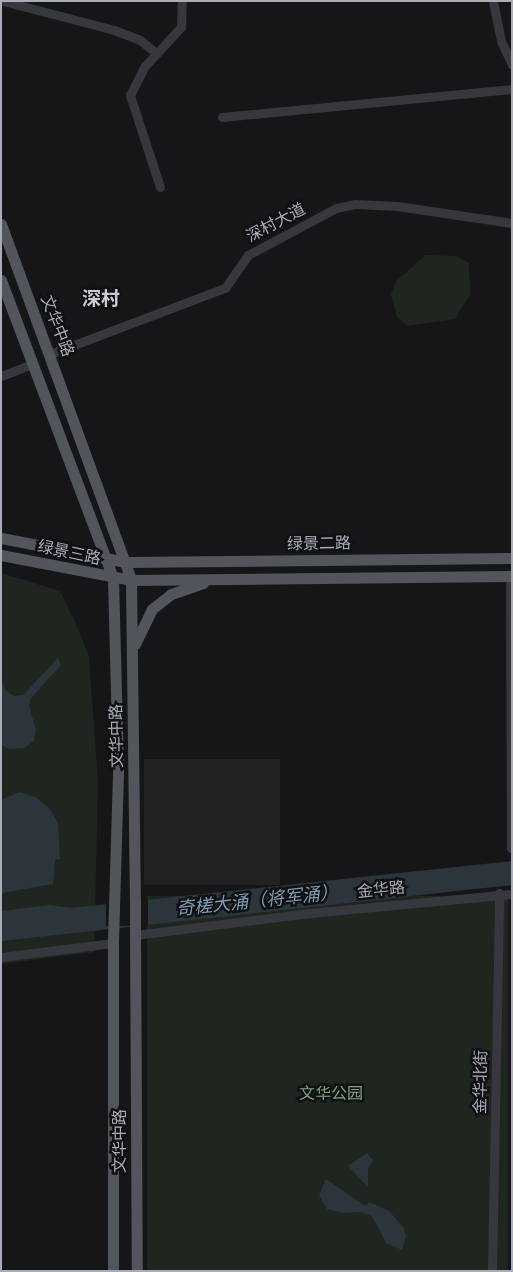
<!DOCTYPE html>
<meta charset="utf-8">
<style>
body{margin:0}
#map{position:relative;width:513px;height:1272px;overflow:hidden;background:#161618;font-family:"Space Grotesk","Noto Sans SC",sans-serif}
div>[style]{position:absolute}
.built>*{inset:0;background:#222225;transform-origin:0 0}
.green>*{inset:0;background:#1e261f;transform-origin:0 0}
.water>*{inset:0;background:#2c353c}
.pier>*{inset:0;background:#161618;transform-origin:0 0}
.minor>*{height:9px;margin:-4.5px;padding:0 4.5px;transform-origin:4.5px;border-radius:4.5px;background:#37383d}
.major>*{height:11px;margin:-5.5px;padding:0 5.5px;transform-origin:5.5px;border-radius:5.5px;background:#53555c}
.major-bridge>*{height:11px;margin:-5.5px;padding:0 5.5px;transform-origin:5.5px;border-radius:5.5px;background:#53555c}
span{translate:-50% -50%;white-space:nowrap;text-align:center;line-height:1.15;-webkit-text-stroke:5px #111113;paint-order:stroke}
.street-label{font-size:16px;color:#a8adb8}
.park-label{font-size:16px;color:#7fa381}
.water-label{font-size:18px;color:#7f9bb3;font-style:italic}
.quarter-label{font-size:19px;color:#c9ccd4;font-weight:700}
.frame{position:absolute;inset:0;border:2px solid #a8adb8;pointer-events:none}
</style>
<div id="map">
<div class="built">
<div style="left:144px;top:759px;width:136px;height:126px"></div>
</div>
<div class="green">
<div style="clip-path:polygon(426px 255px,456px 256px,469px 263px,470px 294px,455px 319px,407px 326px,397px 317px,391px 294px,396px 281px)"></div>
<div style="clip-path:polygon(1px 573px,60px 591px,75px 622px,89px 656px,98px 783px,94px 952px,1px 964px)"></div>
<div style="left:508px;top:896px;width:375px;height:361px;rotate:90deg"></div>
</div>
<div class="water">
<div style="clip-path:polygon(58px 658px,61px 665px,31px 698px,29px 706px,36px 730px,34px 741px,24px 748px,10px 749px,1px 745px,1px 679px,6px 691px,14px 696px,23px 695px)"></div>
<div style="clip-path:polygon(20px 792px,37px 798px,50px 809px,58px 823px,60px 859px,55px 860px,53px 884px,1px 893px,1px 800px)"></div>
<div style="clip-path:polygon(512px 861px,512px 885px,1px 941px,1px 911px,50px 905px,71px 908px)"></div>
<div style="clip-path:polygon(367px 1153px,373px 1160px,368px 1168px,368px 1187px,348px 1166px)"></div>
<div style="clip-path:polygon(326px 1179px,365px 1206px,369px 1202px,389px 1211px,403px 1227px,406px 1236px,402px 1250px,386px 1243px,372px 1216px,360px 1212px,343px 1213px,327px 1209px,319px 1195px)"></div>
</div>
<div class="pier">
<div style="left:148px;top:899px;width:27px;height:42px;rotate:90deg"></div>
</div>
<div class="minor">
<div style="left:3px;top:1px;width:115px;rotate:14.6deg"></div>
<div style="left:114px;top:30px;width:28px;rotate:21deg"></div>
<div style="left:140px;top:40px;width:21px;rotate:39deg"></div>
<div style="left:493px;top:1px;width:41px;rotate:78.7deg"></div>
<div style="left:501px;top:41px;width:26px;rotate:65deg"></div>
<div style="left:222px;top:117px;width:291px;rotate:-5.5deg"></div>
<div style="left:160px;top:187px;width:97px;rotate:-108.1deg"></div>
<div style="left:130px;top:95px;width:33px;rotate:-63deg"></div>
<div style="left:145px;top:66px;width:53px;rotate:-47.3deg"></div>
<div style="left:181px;top:27px;width:26px;rotate:-88deg"></div>
<div style="left:50px;top:354px;width:187px;rotate:-20.7deg"></div>
<div style="left:225px;top:288px;width:40px;rotate:-55.1deg"></div>
<div style="left:248px;top:255px;width:100px;rotate:-28.1deg"></div>
<div style="left:336px;top:208px;width:19px;rotate:-12deg"></div>
<div style="left:355px;top:204px;width:42px;rotate:2.7deg"></div>
<div style="left:397px;top:206px;width:116px;rotate:8.4deg"></div>
<div style="left:1px;top:376px;width:34px;rotate:-21deg"></div>
<div style="left:510px;top:576px;width:272px;rotate:89.8deg"></div>
<div style="left:135px;top:935px;width:176px;rotate:-7.2deg"></div>
<div style="left:310px;top:913px;width:203px;rotate:-5.4deg"></div>
<div style="left:1px;top:957px;width:113px;rotate:-7.1deg"></div>
<div style="left:492px;top:1271px;width:378px;rotate:-88.9deg"></div>
</div>
<div class="major">
<div style="left:1px;top:224px;width:379px;rotate:69.9deg"></div>
<div style="left:131px;top:580px;width:320px;rotate:89.3deg"></div>
<div style="left:1px;top:280px;width:318px;rotate:69.4deg"></div>
<div style="left:113px;top:578px;width:195px;rotate:88.5deg"></div>
<div style="left:118px;top:773px;width:170px;rotate:91.7deg"></div>
<div style="left:113px;top:943px;width:328px;rotate:90deg"></div>
<div style="left:1px;top:538px;width:127px;rotate:10.9deg"></div>
<div style="left:126px;top:562px;width:386px;rotate:-0.6deg"></div>
<div style="left:1px;top:555px;width:132px;rotate:10.9deg"></div>
<div style="left:131px;top:580px;width:381px;rotate:-0.6deg"></div>
<div style="left:135px;top:644px;width:39px;rotate:-64deg"></div>
<div style="left:152px;top:609px;width:24px;rotate:-38deg"></div>
<div style="left:171px;top:594px;width:34px;rotate:-19deg"></div>
<div style="left:135px;top:927px;width:344px;rotate:89.7deg"></div>
</div>
<div class="major-bridge">
<div style="left:135px;top:900px;width:27px;rotate:90deg"></div>
</div>
<div class="street-label">
<span style="left:276px;top:223px;rotate:-28deg">深村大道</span>
<span style="left:57px;top:326px;rotate:69deg">文华中路</span>
<span style="left:319px;top:544px;rotate:-1deg">绿景二路</span>
<span style="left:69px;top:553px;rotate:12deg">绿景三路</span>
<span style="left:117px;top:736px;rotate:-91deg">文华中路</span>
<span style="left:381px;top:890px;rotate:-6deg">金华路</span>
<span style="left:481px;top:1082px;rotate:-89deg">金华北街</span>
<span style="left:120px;top:1141px;rotate:-90deg">文华中路</span>
</div>
<div class="park-label">
<span style="left:331px;top:1094px">文华公园</span>
</div>
<div class="water-label">
<span style="left:257px;top:901px;rotate:-6deg">奇槎大涌（将军涌）</span>
</div>
<div class="quarter-label">
<span style="left:101px;top:299px">深村</span>
</div>
<div class="frame"></div>
</div>
